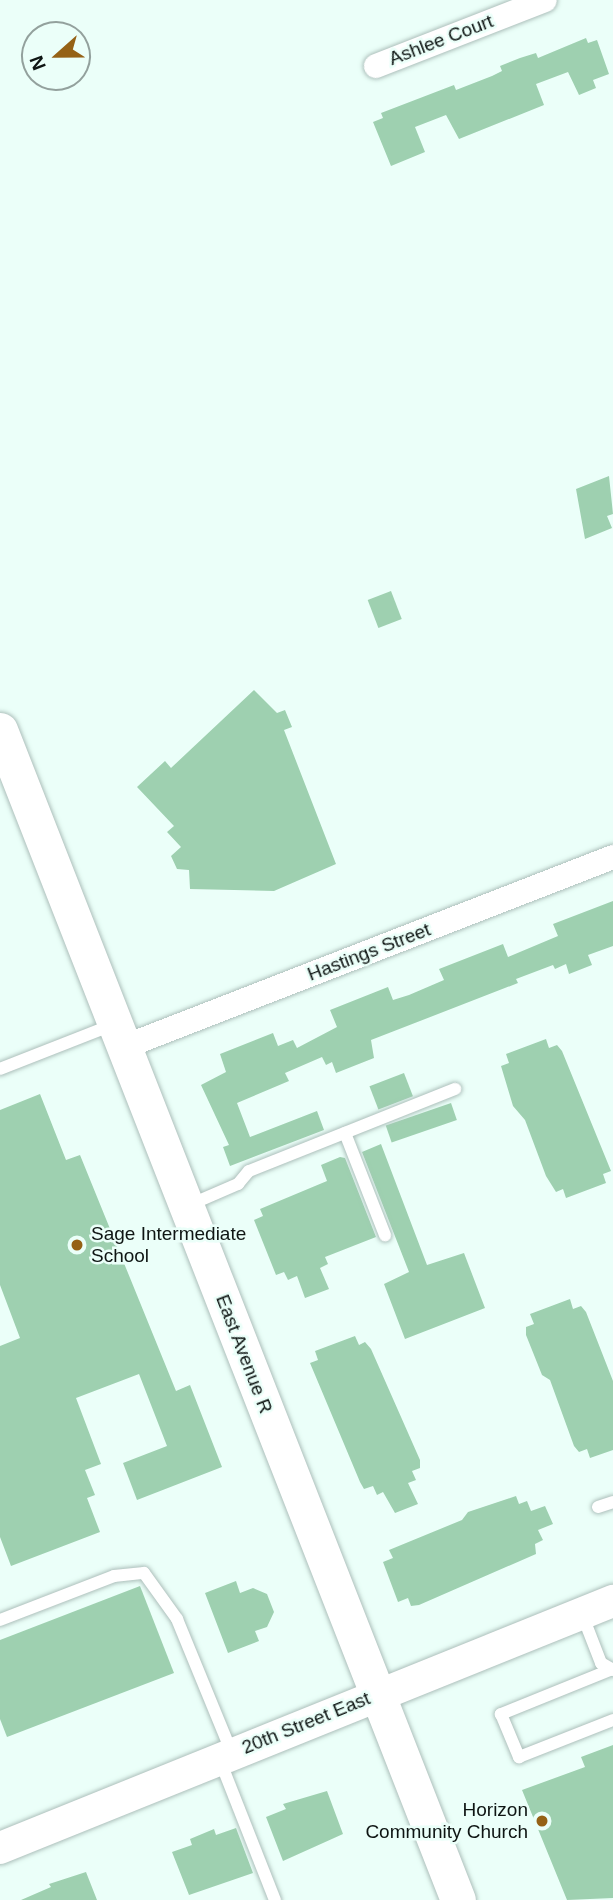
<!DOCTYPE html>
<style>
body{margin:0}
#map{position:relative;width:613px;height:1900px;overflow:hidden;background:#ebfff9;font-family:Helvetica,sans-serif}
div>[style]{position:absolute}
.building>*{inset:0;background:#9ed0b0;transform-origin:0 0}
.roads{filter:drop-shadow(0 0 2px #adc0bb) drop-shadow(0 0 2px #adc0bb)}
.service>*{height:12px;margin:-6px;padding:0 6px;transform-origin:6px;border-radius:6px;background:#fff}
.minor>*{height:24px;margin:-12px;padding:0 12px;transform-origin:12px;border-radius:12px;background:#fff}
.tertiary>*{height:32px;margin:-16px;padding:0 16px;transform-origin:16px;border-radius:16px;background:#fff}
.secondary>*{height:35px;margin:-17.5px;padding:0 17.5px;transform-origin:17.5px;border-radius:17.5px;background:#fff}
.dots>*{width:19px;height:19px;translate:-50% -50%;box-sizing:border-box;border:4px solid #ebfff9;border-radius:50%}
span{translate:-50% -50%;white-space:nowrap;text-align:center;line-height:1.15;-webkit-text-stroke:5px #ebfff9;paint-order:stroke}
.street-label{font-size:19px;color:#0e1513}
.poi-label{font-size:19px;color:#0e1513}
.left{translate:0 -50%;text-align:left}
.right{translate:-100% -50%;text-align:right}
.north{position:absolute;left:21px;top:21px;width:70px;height:70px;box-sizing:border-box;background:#ebfff9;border:2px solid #93a19d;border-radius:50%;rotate:249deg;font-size:19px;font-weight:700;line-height:28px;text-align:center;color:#0e1513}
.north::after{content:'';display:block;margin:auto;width:24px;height:32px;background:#956216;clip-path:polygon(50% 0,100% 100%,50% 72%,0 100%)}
</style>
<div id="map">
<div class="building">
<div style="clip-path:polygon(586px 38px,588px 43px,597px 40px,609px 74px,593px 80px,596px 88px,579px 95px,568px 72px,536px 84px,544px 105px,459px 139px,446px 115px,415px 127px,425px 152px,391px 166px,373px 122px,383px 118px,381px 113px,454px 85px,456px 90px,492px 76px,502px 71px,500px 66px,520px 58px,536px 53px,538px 58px)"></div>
<div style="clip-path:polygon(609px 476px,613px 514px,607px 516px,612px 528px,585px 539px,576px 489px)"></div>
<div style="left:391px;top:591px;width:30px;height:25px;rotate:69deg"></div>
<div style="clip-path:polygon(254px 690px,277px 713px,285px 710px,292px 727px,284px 730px,336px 864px,274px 891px,190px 889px,189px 870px,177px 869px,171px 856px,181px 847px,167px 832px,174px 826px,137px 787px,165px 761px,171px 768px)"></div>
<div style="clip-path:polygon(613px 901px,613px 946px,588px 955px,592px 965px,569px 974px,566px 964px,555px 969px,553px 965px,516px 979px,518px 983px,371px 1040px,374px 1058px,336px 1073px,332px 1062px,326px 1065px,322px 1057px,285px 1073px,289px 1081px,237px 1103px,250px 1137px,317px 1111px,324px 1130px,230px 1166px,223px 1147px,229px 1145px,201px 1085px,226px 1072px,220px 1054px,273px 1033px,278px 1046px,293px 1040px,297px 1048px,337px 1027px,330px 1010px,388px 987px,393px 1000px,409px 995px,444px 980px,439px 969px,503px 944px,508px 957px,558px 936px,553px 924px)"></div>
<div style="clip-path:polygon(546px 1039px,549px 1048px,557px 1045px,562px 1051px,611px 1171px,603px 1174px,606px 1183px,566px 1198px,563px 1189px,556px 1192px,546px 1176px,525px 1120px,513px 1106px,501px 1066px,509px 1063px,506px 1054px)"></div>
<div style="left:404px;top:1073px;width:25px;height:37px;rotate:69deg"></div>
<div style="clip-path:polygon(40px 1094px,66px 1160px,80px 1155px,176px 1391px,190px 1385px,222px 1467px,137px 1500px,123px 1463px,167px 1446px,139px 1374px,76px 1398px,101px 1464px,85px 1470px,95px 1495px,87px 1498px,100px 1532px,11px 1566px,0 1537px,0 1346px,20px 1338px,0 1285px,0 1110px)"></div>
<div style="left:451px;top:1103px;width:18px;height:69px;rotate:71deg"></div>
<div style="clip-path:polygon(381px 1144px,427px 1265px,464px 1253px,485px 1308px,405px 1339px,384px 1284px,409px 1272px,362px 1152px)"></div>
<div style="clip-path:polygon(340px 1157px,345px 1158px,376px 1237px,325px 1257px,328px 1264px,320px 1268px,329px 1289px,305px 1298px,297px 1276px,288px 1280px,284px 1272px,276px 1275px,254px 1220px,263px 1216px,260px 1209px,327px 1181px,321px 1165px)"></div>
<div style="clip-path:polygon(570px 1299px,573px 1309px,581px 1306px,586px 1312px,613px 1381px,613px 1450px,590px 1458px,587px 1449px,579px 1452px,574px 1446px,550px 1380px,542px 1375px,526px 1335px,526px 1327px,534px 1324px,530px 1314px)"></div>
<div style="clip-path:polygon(355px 1336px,359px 1345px,365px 1342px,371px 1349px,420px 1460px,420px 1468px,412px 1471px,416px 1480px,408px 1483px,418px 1504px,395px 1513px,383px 1492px,377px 1495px,373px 1486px,364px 1489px,360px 1482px,310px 1363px,318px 1360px,315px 1351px)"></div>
<div style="clip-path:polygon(516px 1496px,519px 1504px,527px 1501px,531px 1511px,545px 1506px,553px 1524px,538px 1530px,543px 1540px,535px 1544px,536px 1554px,419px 1605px,411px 1606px,408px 1598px,398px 1602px,383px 1562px,393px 1558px,389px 1550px,462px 1520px,468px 1512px)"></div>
<div style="clip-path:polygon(236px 1581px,240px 1593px,253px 1588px,267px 1594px,274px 1612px,267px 1627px,255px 1631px,259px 1641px,228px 1653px,205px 1593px)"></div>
<div style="clip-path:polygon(140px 1586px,174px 1673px,7px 1737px,0 1719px,0 1640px)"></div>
<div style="clip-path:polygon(613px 1745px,613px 1898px,567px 1900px,522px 1790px,585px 1767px,581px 1757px)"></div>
<div style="clip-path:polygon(327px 1791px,343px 1834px,283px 1861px,266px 1817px,286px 1809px,283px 1804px)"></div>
<div style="clip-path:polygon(236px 1828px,253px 1873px,189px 1895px,172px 1852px,192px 1845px,190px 1839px,214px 1829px,216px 1835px)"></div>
<div style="clip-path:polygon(86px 1872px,97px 1900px,21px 1900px,51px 1887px,49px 1884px)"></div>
</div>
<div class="roads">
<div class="service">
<div style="left:0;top:1069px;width:123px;rotate:-21.4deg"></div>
<div style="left:345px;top:1133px;width:110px;rotate:68.6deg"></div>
<div style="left:187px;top:1206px;width:56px;rotate:-23.3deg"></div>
<div style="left:238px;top:1184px;width:17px;rotate:-50deg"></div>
<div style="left:249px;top:1171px;width:222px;rotate:-21.7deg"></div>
<div style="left:598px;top:1507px;width:16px;rotate:-18deg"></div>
<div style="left:582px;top:1614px;width:53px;rotate:68.8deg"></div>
<div style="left:601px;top:1663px;width:14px;rotate:30deg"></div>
<div style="left:0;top:1620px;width:122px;rotate:-21.1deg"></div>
<div style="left:114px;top:1576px;width:30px;rotate:-6deg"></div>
<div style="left:144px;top:1573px;width:57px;rotate:54.3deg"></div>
<div style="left:177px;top:1619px;width:145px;rotate:67.7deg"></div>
<div style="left:610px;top:1670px;width:118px;rotate:158deg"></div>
<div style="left:501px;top:1714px;width:47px;rotate:67.3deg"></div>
<div style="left:519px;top:1757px;width:101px;rotate:-21.5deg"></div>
<div style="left:219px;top:1758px;width:153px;rotate:68.5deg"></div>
</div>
<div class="minor">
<div style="left:376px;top:66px;width:181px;rotate:-21.3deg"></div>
<div style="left:124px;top:1047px;width:525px;rotate:-21.23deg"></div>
</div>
<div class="tertiary">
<div style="left:0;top:1848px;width:661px;rotate:-21.95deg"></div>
</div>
<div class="secondary">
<div style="left:0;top:730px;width:1256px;rotate:68.62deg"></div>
</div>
</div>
<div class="dots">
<div style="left:77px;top:1245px;background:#956216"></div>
<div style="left:542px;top:1821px;background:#956216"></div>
</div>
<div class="street-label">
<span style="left:441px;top:40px;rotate:-21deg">Ashlee Court</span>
<span style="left:369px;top:952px;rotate:-21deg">Hastings Street</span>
<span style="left:244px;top:1354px;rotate:69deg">East Avenue R</span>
<span style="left:306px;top:1723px;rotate:-22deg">20th Street East</span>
</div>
<div class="poi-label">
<span class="left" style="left:91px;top:1245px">Sage Intermediate<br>School</span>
<span class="right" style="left:528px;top:1821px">Horizon<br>Community Church</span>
</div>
<div class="north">N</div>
</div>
